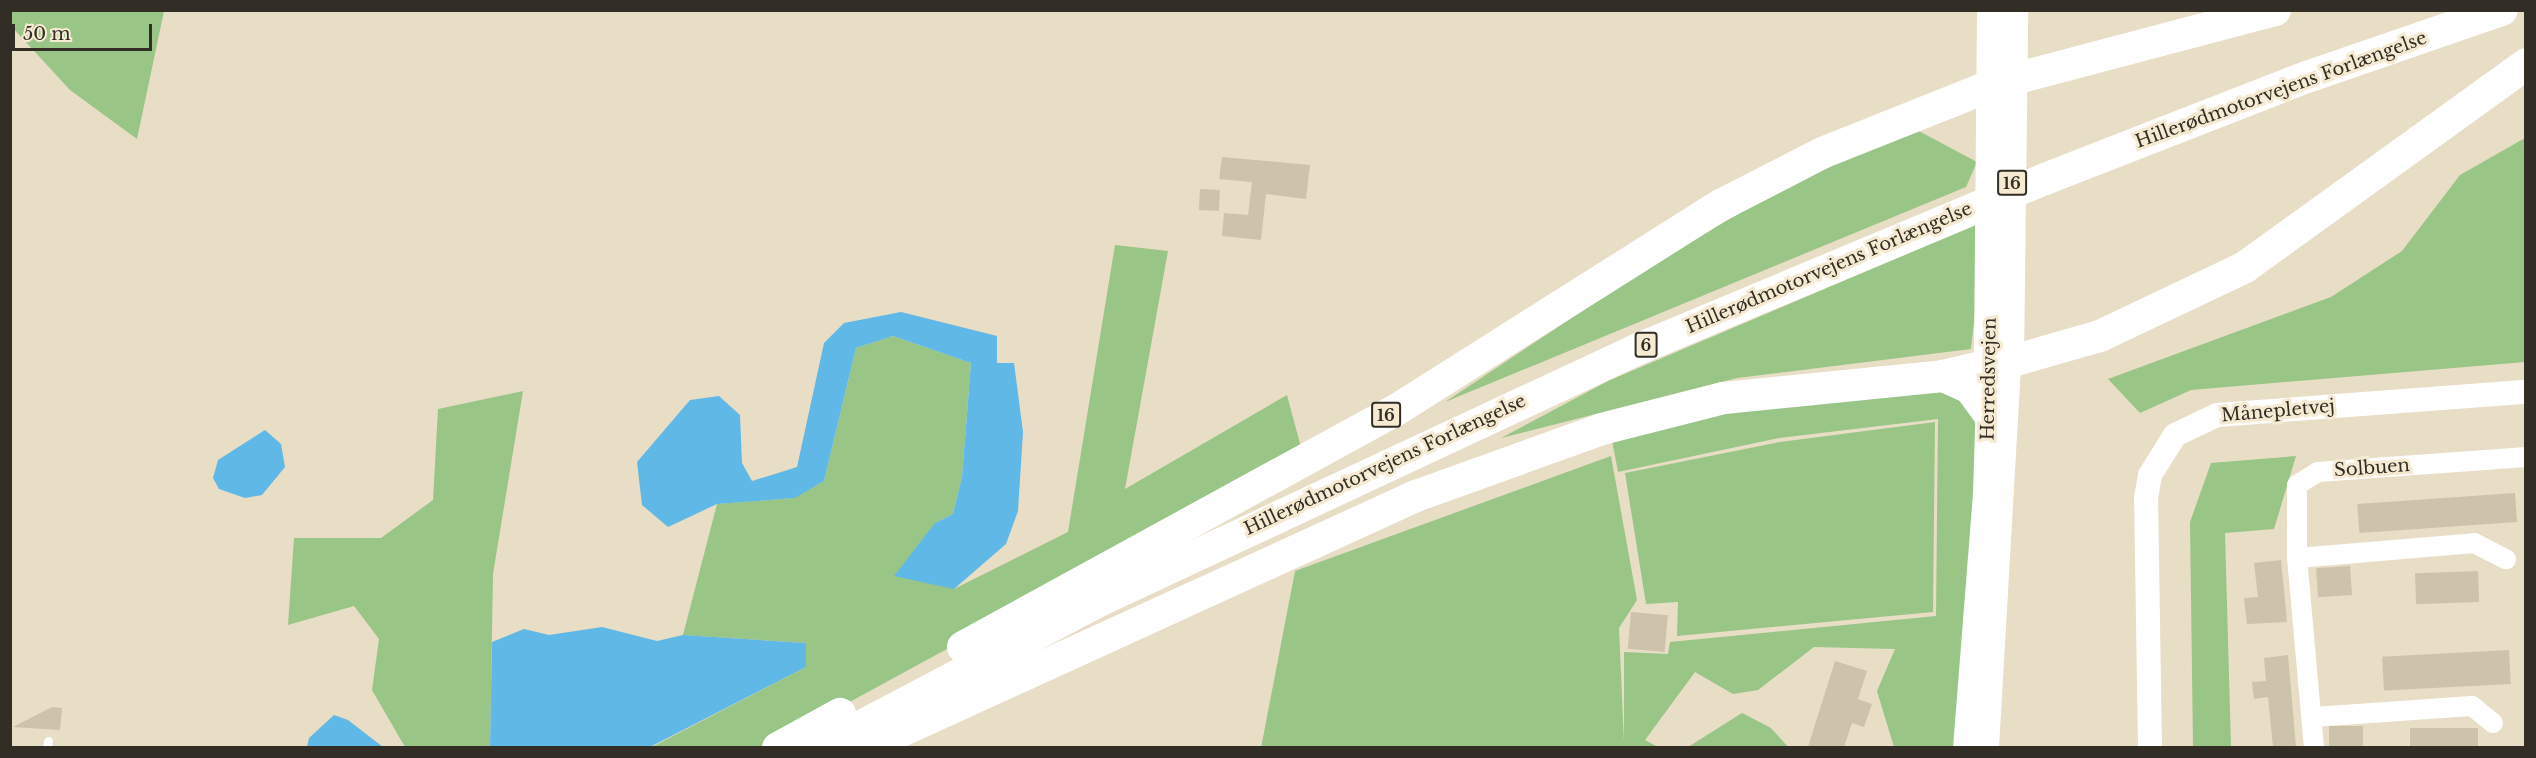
<!DOCTYPE html>
<meta charset="utf-8">
<style>
body{margin:0}
#map{position:relative;width:2536px;height:758px;overflow:hidden;background:#e8ddc5;font-family:"Libre Baskerville",serif}
div>[style]{position:absolute}
.green>*{inset:0;background:#99c587}
.water>*{inset:0;background:#60b8e6}
.building>*{inset:0;background:#cdc2aa;transform-origin:0 0}
.service>*{height:9px;margin:-4.5px;padding:0 4.5px;transform-origin:4.5px;border-radius:4.5px;background:#fff}
.minor>*{height:20px;margin:-10px;padding:0 10px;transform-origin:10px;border-radius:10px;background:#fff}
.tertiary>*{height:24px;margin:-12px;padding:0 12px;transform-origin:12px;border-radius:12px;background:#fff}
.primary>*{height:30px;margin:-15px;padding:0 15px;transform-origin:15px;border-radius:15px;background:#fff}
.trunk>*{height:32px;margin:-16px;padding:0 16px;transform-origin:16px;border-radius:16px;background:#fff}
span{translate:-50% -50%;white-space:nowrap;text-align:center;line-height:1.15;-webkit-text-stroke:6px #f6ebd2;paint-order:stroke}
.shield-label span{padding:2px 4px;background:#f6ebd2;border:2px solid;border-radius:4px;-webkit-text-stroke-width:0}
.shield-label{font-size:16px;color:#322e25;font-weight:700}
.street-label{font-size:18px;color:#322e25}
.frame{position:absolute;inset:0;border:12px solid #322e25;pointer-events:none}
.scale{position:absolute;left:12px;top:24px;width:140px;height:27px;box-sizing:border-box;border:3px solid #322e25;border-top:0;padding-left:8px;font-size:18px;line-height:21px;white-space:nowrap;color:#322e25;-webkit-text-stroke:4px #f6ebd2;paint-order:stroke}
</style>
<div id="map">
<div class="green">
<div style="clip-path:polygon(10px 11px,164px 11px,137px 139px,70px 90px,11px 26px)"></div>
<div style="clip-path:polygon(1915px 129px,1977px 162px,1966px 187px,1445px 402px,1659px 260px,1799px 179px)"></div>
<div style="clip-path:polygon(2525px 138px,2525px 362px,2191px 390px,2140px 413px,2108px 379px,2331px 297px,2402px 251px,2460px 175px)"></div>
<div style="clip-path:polygon(1975px 225px,1978px 283px,1971px 349px,1737px 378px,1501px 438px,1608px 381px)"></div>
<div style="clip-path:polygon(1115px 245px,1168px 251px,1125px 489px,1287px 395px,1303px 455px,767px 747px,650px 748px,806px 667px,806px 643px,683px 635px,717px 504px,794px 498px,824px 481px,856px 348px,893px 336px,971px 363px,962px 477px,953px 514px,935px 523px,954px 589px,1068px 532px)"></div>
<div style="clip-path:polygon(523px 391px,493px 574px,490px 747px,405px 747px,372px 690px,379px 639px,354px 606px,288px 625px,294px 538px,381px 538px,433px 500px,438px 409px)"></div>
<div style="clip-path:polygon(1939px 391px,1960px 396px,1977px 415px,1981px 463px,1957px 747px,1894px 747px,1877px 691px,1895px 649px,1814px 647px,1758px 690px,1733px 694px,1695px 672px,1645px 740px,1658px 747px,1261px 748px,1295px 571px,1611px 456px,1637px 600px,1619px 628px,1624px 742px,1624px 652px,1668px 654px,1670px 642px,1936px 616px,1938px 419px,1779px 438px,1618px 472px,1611px 435px,1750px 405px)"></div>
<div style="clip-path:polygon(1935px 422px,1933px 612px,1677px 636px,1678px 602px,1646px 604px,1625px 473px,1780px 442px)"></div>
<div style="clip-path:polygon(2296px 456px,2274px 529px,2225px 533px,2231px 747px,2193px 747px,2190px 522px,2211px 463px)"></div>
<div style="clip-path:polygon(1742px 713px,1771px 728px,1788px 747px,1688px 747px)"></div>
</div>
<div class="water">
<div style="clip-path:polygon(901px 312px,997px 336px,997px 363px,1014px 363px,1023px 432px,1018px 511px,1006px 544px,954px 589px,894px 576px,935px 523px,953px 514px,962px 477px,971px 363px,893px 336px,856px 348px,824px 481px,795px 498px,717px 504px,668px 527px,642px 505px,637px 462px,690px 400px,719px 396px,740px 415px,742px 463px,752px 481px,797px 467px,824px 343px,844px 323px)"></div>
<div style="clip-path:polygon(265px 430px,281px 444px,285px 467px,262px 495px,245px 498px,219px 489px,213px 478px,218px 460px)"></div>
<div style="clip-path:polygon(602px 627px,657px 641px,683px 635px,806px 643px,806px 667px,650px 747px,490px 747px,492px 642px,524px 629px,549px 635px)"></div>
<div style="clip-path:polygon(334px 715px,348px 720px,383px 747px,307px 747px,309px 738px)"></div>
</div>
<div class="building">
<div style="clip-path:polygon(1222px 157px,1310px 165px,1306px 199px,1266px 194px,1261px 240px,1222px 236px,1224px 213px,1248px 215px,1252px 182px,1219px 179px)"></div>
<div style="left:1200px;top:189px;width:20px;height:21px;rotate:3deg"></div>
<div style="left:2515px;top:493px;width:29px;height:158px;rotate:86deg"></div>
<div style="clip-path:polygon(2281px 560px,2287px 622px,2247px 624px,2244px 598px,2258px 597px,2254px 563px)"></div>
<div style="left:2350px;top:566px;width:29px;height:34px;rotate:86deg"></div>
<div style="left:2478px;top:571px;width:31px;height:63px;rotate:88deg"></div>
<div style="left:1631px;top:612px;width:37px;height:37px;rotate:5deg"></div>
<div style="left:2509px;top:650px;width:34px;height:127px;rotate:87deg"></div>
<div style="clip-path:polygon(2288px 655px,2296px 747px,2273px 747px,2268px 697px,2254px 699px,2252px 682px,2266px 681px,2264px 658px)"></div>
<div style="clip-path:polygon(1835px 661px,1867px 671px,1858px 699px,1872px 704px,1864px 727px,1852px 723px,1844px 747px,1808px 747px)"></div>
<div style="clip-path:polygon(52px 707px,62px 708px,60px 730px,13px 727px)"></div>
<div style="left:2363px;top:726px;width:21px;height:34px;rotate:90deg"></div>
<div style="left:2410px;top:728px;width:68px;height:19px"></div>
</div>
<div class="service">
<div style="left:47px;top:748px;width:7px;rotate:-82deg"></div>
</div>
<div class="minor">
<div style="left:2297px;top:558px;width:178px;rotate:-4.8deg"></div>
<div style="left:2474px;top:543px;width:36px;rotate:27deg"></div>
<div style="left:2314px;top:717px;width:158px;rotate:-4deg"></div>
<div style="left:2472px;top:706px;width:27px;rotate:39deg"></div>
<div style="left:2314px;top:748px;width:191px;rotate:-95.1deg"></div>
<div style="left:2297px;top:558px;width:73px;rotate:-90deg"></div>
<div style="left:2297px;top:485px;width:25px;rotate:-32deg"></div>
<div style="left:2318px;top:472px;width:209px;rotate:-4.1deg"></div>
</div>
<div class="tertiary">
<div style="left:1965px;top:748px;width:255px;rotate:-85.5deg"></div>
<div style="left:1985px;top:494px;width:129px;rotate:-88.2deg"></div>
<div style="left:1987px;top:748px;width:387px;rotate:-86.7deg"></div>
<div style="left:2150px;top:748px;width:250px;rotate:-90.9deg"></div>
<div style="left:2146px;top:498px;width:23px;rotate:-80deg"></div>
<div style="left:2150px;top:475px;width:47px;rotate:-58deg"></div>
<div style="left:2175px;top:435px;width:47px;rotate:-25.5deg"></div>
<div style="left:2217px;top:415px;width:310px;rotate:-4.3deg"></div>
</div>
<div class="primary">
<div style="left:1992px;top:10px;width:355px;rotate:90.5deg"></div>
<div style="left:1989px;top:365px;width:20px;rotate:-9deg"></div>
<div style="left:2009px;top:362px;width:352px;rotate:-89.3deg"></div>
</div>
<div class="trunk">
<div style="left:2014px;top:79px;width:270px;rotate:-14.8deg"></div>
<div style="left:2009px;top:362px;width:95px;rotate:-15.9deg"></div>
<div style="left:2100px;top:336px;width:161px;rotate:-25.4deg"></div>
<div style="left:2245px;top:267px;width:347px;rotate:-35.8deg"></div>
<div style="left:1943px;top:376px;width:30px;rotate:24deg"></div>
<div style="left:1970px;top:388px;width:32px;rotate:54deg"></div>
<div style="left:963px;top:647px;width:490px;rotate:-28.7deg"></div>
<div style="left:1393px;top:412px;width:388px;rotate:-32.3deg"></div>
<div style="left:1721px;top:205px;width:114px;rotate:-27.2deg"></div>
<div style="left:1822px;top:153px;width:184px;rotate:-21.7deg"></div>
<div style="left:778px;top:748px;width:71px;rotate:-28.7deg"></div>
<div style="left:820px;top:748px;width:320px;rotate:-27.8deg"></div>
<div style="left:1103px;top:599px;width:588px;rotate:-25.04deg"></div>
<div style="left:1636px;top:350px;width:443px;rotate:-22.7deg"></div>
<div style="left:2045px;top:179px;width:281px;rotate:-21.3deg"></div>
<div style="left:2307px;top:77px;width:206px;rotate:-19deg"></div>
<div style="left:864px;top:748px;width:607px;rotate:-24.54deg"></div>
<div style="left:1416px;top:496px;width:198px;rotate:-19.8deg"></div>
<div style="left:1602px;top:429px;width:126px;rotate:-14.3deg"></div>
<div style="left:1724px;top:398px;width:220px;rotate:-5.7deg"></div>
<div style="left:1943px;top:376px;width:47px;rotate:-13.4deg"></div>
</div>
<div class="shield-label">
<span style="left:2012px;top:183px">16</span>
<span style="left:1646px;top:345px">6</span>
<span style="left:1386px;top:415px">16</span>
</div>
<div class="street-label">
<span style="left:2281px;top:90px;rotate:-20deg">Hillerødmotorvejens Forlængelse</span>
<span style="left:1829px;top:268px;rotate:-23deg">Hillerødmotorvejens Forlængelse</span>
<span style="left:1989px;top:379px;rotate:-89deg">Herredsvejen</span>
<span style="left:2278px;top:411px;rotate:-5deg">Månepletvej</span>
<span style="left:1385px;top:465px;rotate:-25deg">Hillerødmotorvejens Forlængelse</span>
<span style="left:2372px;top:468px;rotate:-4deg">Solbuen</span>
</div>
<div class="frame"></div>
<div class="scale">50 m</div>
</div>
